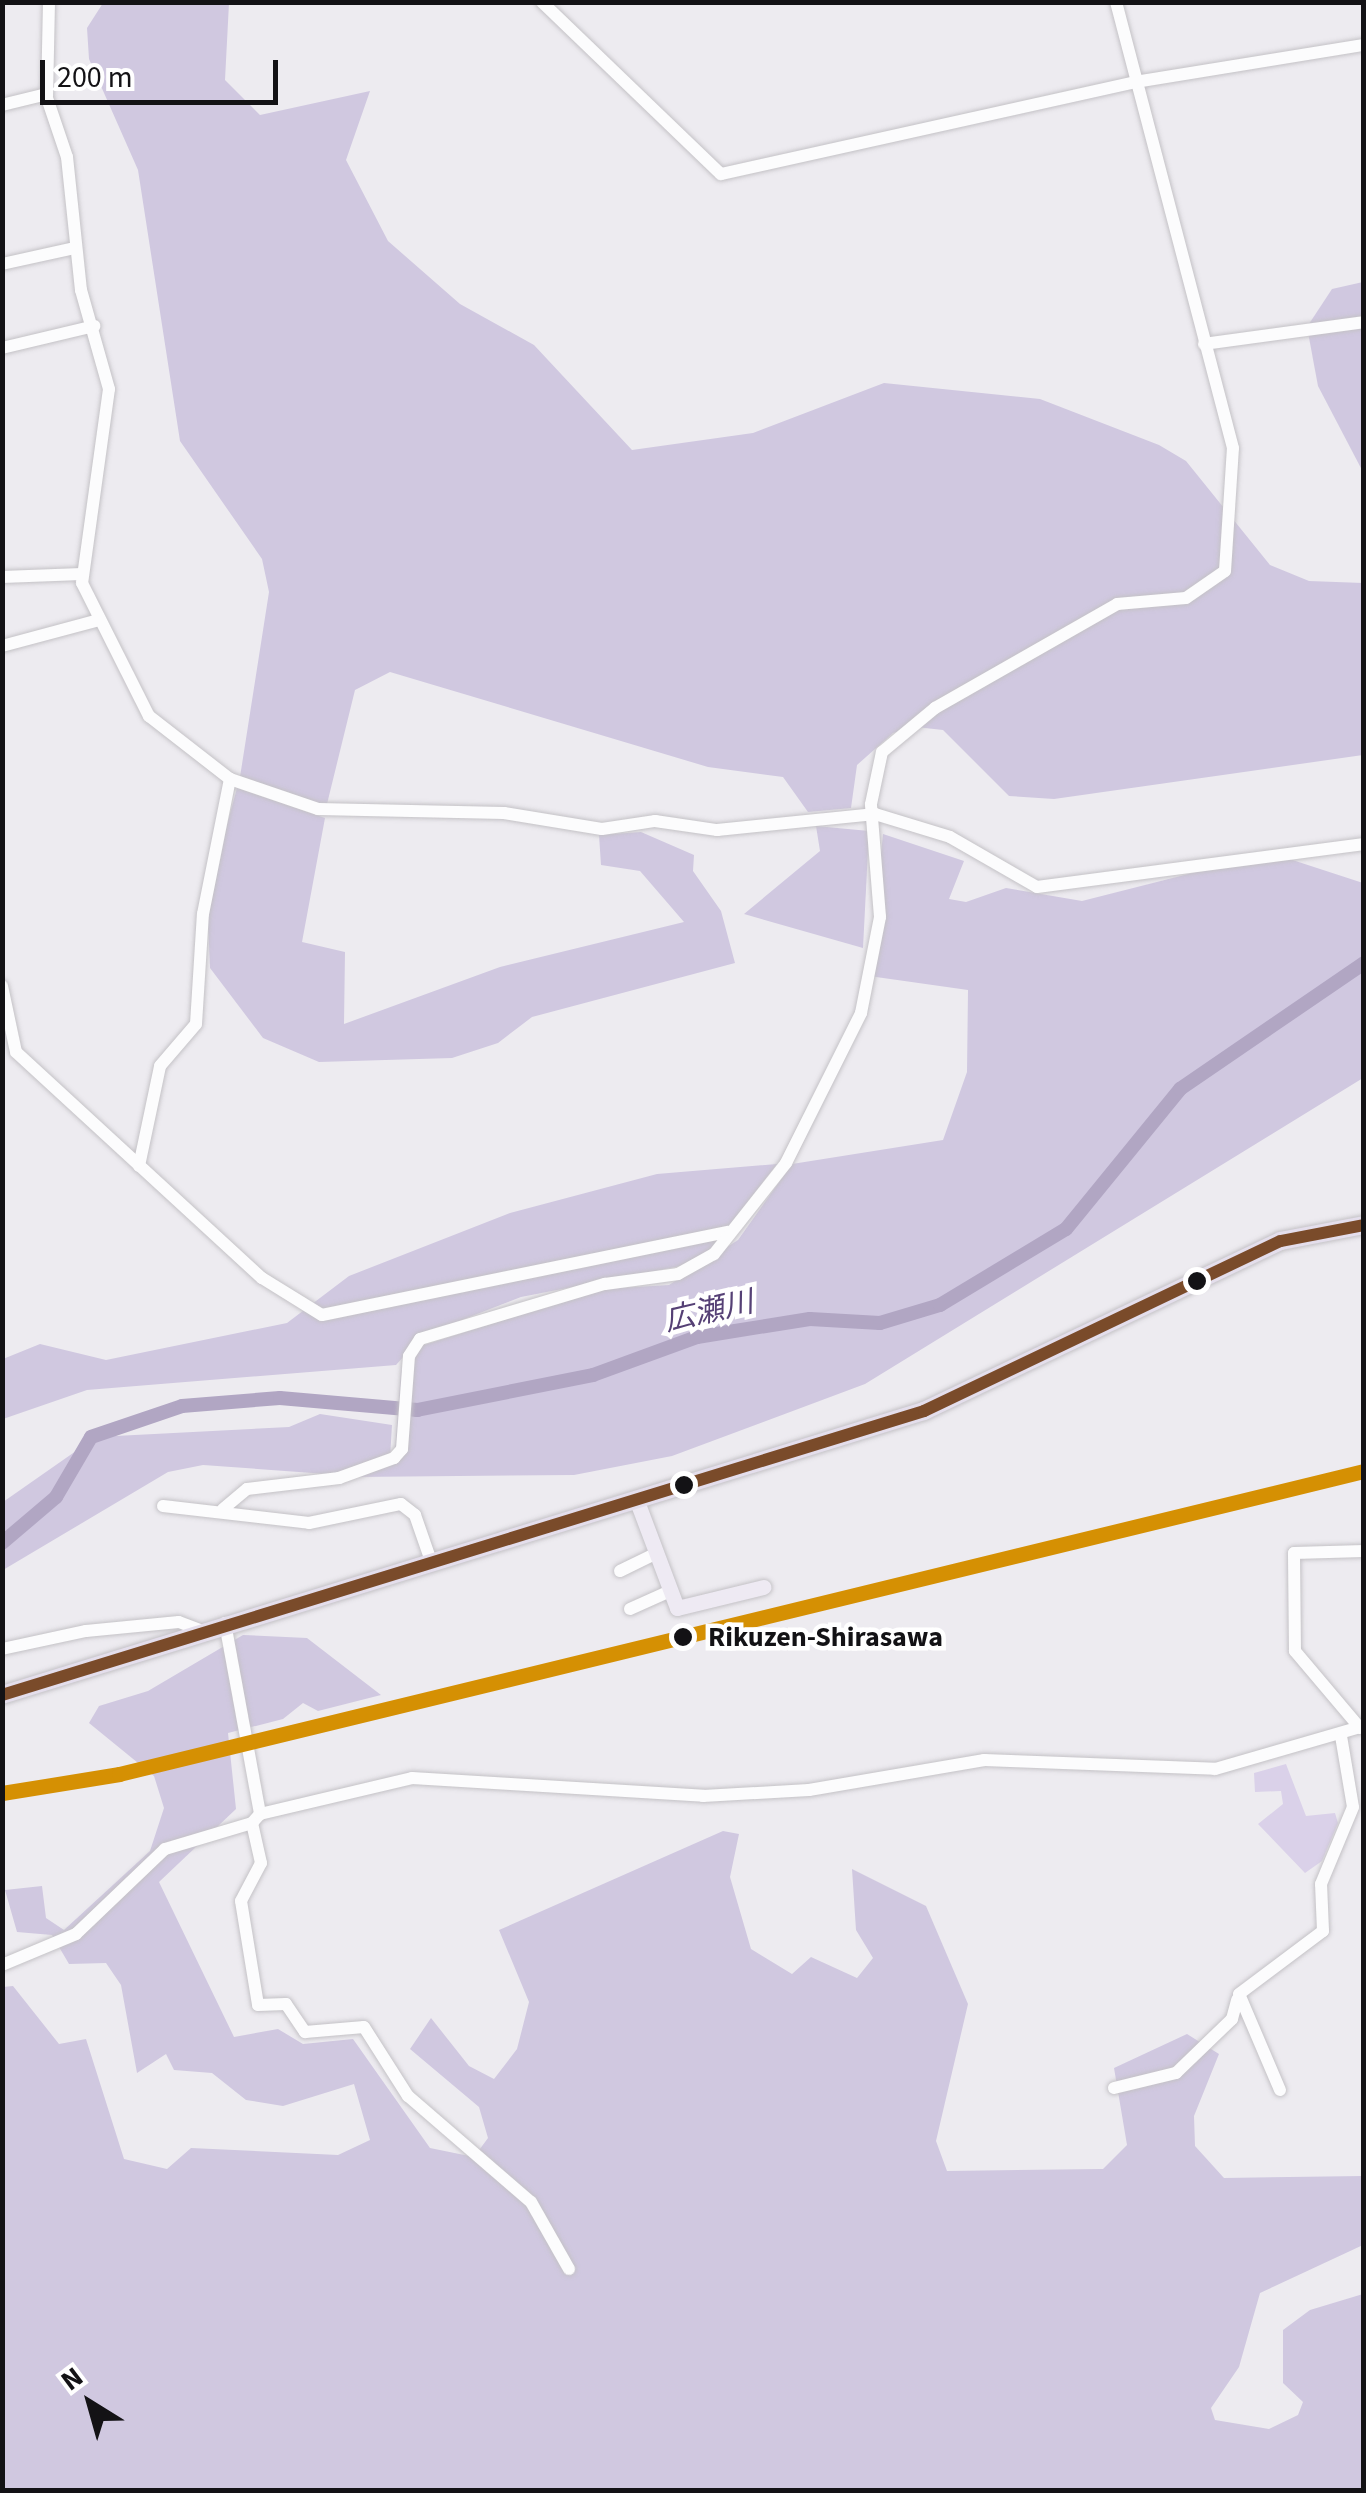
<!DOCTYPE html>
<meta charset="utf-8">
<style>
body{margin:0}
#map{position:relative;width:1366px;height:2493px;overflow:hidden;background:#edebf0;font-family:"Source Sans 3","Noto Sans JP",sans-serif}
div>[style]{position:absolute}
.green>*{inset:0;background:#dad1e9}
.forest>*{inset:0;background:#d0c8e0}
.river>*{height:14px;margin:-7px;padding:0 7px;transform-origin:7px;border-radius:7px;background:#b1a6c3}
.roads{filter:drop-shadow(0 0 2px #c4c2c6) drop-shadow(0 0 2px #c4c2c6)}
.minor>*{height:12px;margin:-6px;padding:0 6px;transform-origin:6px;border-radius:6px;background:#fcfcfd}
.major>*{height:15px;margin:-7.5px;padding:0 7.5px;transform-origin:7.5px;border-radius:7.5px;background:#eeeaf3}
.highway>*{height:18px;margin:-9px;padding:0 9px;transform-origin:9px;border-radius:9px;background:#e4deec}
.bus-1>*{height:12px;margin:-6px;padding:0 6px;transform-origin:6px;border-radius:6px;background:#7a4b2a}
.rail-1>*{height:15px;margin:-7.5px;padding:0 7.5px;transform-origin:7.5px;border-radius:7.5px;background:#d59003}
.dots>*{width:28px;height:28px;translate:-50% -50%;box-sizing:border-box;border:5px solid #fff;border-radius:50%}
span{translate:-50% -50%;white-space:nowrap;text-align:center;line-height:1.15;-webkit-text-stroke:9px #fff;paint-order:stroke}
.stop-label{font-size:28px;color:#131215;font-weight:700}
.left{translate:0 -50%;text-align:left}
.water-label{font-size:30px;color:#554075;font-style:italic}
.frame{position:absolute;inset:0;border:5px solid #131215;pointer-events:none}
.north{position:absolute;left:40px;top:2353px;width:100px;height:100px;-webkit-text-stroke:8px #fff;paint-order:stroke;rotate:323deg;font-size:28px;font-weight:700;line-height:40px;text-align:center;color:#131215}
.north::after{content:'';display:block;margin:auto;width:35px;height:45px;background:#131215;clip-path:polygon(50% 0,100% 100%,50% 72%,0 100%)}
.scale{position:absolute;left:40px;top:60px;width:238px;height:45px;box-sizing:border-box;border:5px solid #131215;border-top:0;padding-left:12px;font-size:30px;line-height:35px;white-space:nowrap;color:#131215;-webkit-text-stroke:8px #fff;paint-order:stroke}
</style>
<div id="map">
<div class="green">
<div style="clip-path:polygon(1286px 1764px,1306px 1816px,1335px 1813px,1338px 1823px,1322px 1861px,1305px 1873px,1258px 1824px,1283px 1804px,1281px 1791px,1255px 1792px,1254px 1773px)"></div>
</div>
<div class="forest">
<div style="clip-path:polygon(103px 3px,229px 3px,225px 80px,260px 115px,370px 91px,346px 160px,388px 241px,460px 304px,534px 345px,632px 450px,753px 433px,884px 383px,1040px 399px,1159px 445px,1186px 461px,1270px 565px,1309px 581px,1363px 583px,1363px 755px,1054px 799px,1009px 796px,943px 730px,916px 727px,893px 733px,857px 765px,851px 808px,808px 812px,783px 777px,708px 767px,390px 672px,355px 690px,327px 804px,284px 801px,240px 777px,269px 592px,262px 559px,180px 441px,138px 170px,89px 59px,87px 28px)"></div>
<div style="clip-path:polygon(1363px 282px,1363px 472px,1318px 386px,1307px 327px,1332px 289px)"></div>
<div style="clip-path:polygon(237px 788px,325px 818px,302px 942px,345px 952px,344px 1024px,500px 967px,684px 922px,640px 871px,601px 865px,599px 835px,641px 832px,694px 855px,693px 871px,721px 911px,735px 963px,532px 1017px,498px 1043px,452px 1058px,319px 1062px,263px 1038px,210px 968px,207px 898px)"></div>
<div style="clip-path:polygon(816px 826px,869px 831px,863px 948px,744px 914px,820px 851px)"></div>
<div style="clip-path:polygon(883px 834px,964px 861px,949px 899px,966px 902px,1006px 888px,1082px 901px,1271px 853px,1363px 883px,1363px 1078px,865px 1384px,672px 1456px,574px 1475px,354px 1477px,394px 1464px,401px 1371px,421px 1346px,602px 1289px,669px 1285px,738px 1240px,792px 1164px,943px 1140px,967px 1072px,968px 990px,869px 976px)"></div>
<div style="clip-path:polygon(777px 1164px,701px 1262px,521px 1297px,423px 1335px,396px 1365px,87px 1390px,3px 1419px,3px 1359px,40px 1344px,106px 1360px,287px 1323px,349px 1276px,510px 1213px,657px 1174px)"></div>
<div style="clip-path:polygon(320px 1414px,392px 1425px,390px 1458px,340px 1475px,203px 1465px,168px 1472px,3px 1570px,3px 1502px,96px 1437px,289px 1427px)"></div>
<div style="clip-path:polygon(243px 1635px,307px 1638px,381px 1695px,318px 1711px,303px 1703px,283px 1719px,228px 1733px,236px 1809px,159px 1882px,234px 2037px,278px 2029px,303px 2044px,353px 2039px,430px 2148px,474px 2157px,488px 2138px,479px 2107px,410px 2049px,431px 2018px,469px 2066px,494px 2079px,517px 2049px,529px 2002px,499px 1930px,723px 1831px,739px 1834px,730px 1877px,751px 1949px,792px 1974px,811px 1957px,857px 1978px,873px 1958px,856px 1930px,852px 1869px,926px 1906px,968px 2004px,936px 2141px,947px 2171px,1103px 2169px,1127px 2145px,1114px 2068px,1187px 2034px,1219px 2054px,1194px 2116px,1195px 2146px,1224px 2178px,1363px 2176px,1363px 2245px,1260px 2293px,1239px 2367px,1211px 2408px,1215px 2420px,1269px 2429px,1298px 2415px,1303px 2402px,1283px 2383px,1283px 2330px,1310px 2310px,1363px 2294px,1363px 2490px,3px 2490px,3px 1987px,13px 1986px,59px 2044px,86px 2039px,124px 2159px,167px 2169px,191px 2148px,338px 2155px,370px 2140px,354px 2084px,283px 2106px,246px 2100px,212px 2073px,174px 2070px,166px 2054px,137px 2073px,121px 1985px,106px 1963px,69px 1964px,52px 1935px,17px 1932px,5px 1890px,42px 1886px,46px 1918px,64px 1930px,150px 1851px,164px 1808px,154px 1776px,89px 1723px,99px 1706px,148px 1691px)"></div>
</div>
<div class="river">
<div style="left:2px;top:1543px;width:71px;rotate:-40.4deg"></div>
<div style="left:56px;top:1497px;width:69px;rotate:-59.7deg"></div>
<div style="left:91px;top:1437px;width:96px;rotate:-18.8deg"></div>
<div style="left:182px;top:1406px;width:98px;rotate:-4.7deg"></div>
<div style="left:280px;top:1398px;width:138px;rotate:5deg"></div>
<div style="left:417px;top:1410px;width:179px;rotate:-11.2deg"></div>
<div style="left:593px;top:1375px;width:111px;rotate:-20.1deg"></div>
<div style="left:697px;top:1337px;width:114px;rotate:-9.1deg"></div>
<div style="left:810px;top:1319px;width:70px;rotate:3.3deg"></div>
<div style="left:880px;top:1323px;width:63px;rotate:-16.7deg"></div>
<div style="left:940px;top:1305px;width:147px;rotate:-31.1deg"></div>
<div style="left:1066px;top:1229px;width:181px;rotate:-50.8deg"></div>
<div style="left:1180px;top:1089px;width:223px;rotate:-34.4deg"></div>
</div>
<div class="roads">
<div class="minor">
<div style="left:49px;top:2px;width:96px;rotate:91.2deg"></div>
<div style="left:47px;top:98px;width:62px;rotate:71.3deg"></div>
<div style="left:67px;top:157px;width:134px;rotate:84deg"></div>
<div style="left:81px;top:290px;width:103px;rotate:74.2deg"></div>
<div style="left:109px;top:389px;width:196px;rotate:97.9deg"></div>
<div style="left:82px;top:583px;width:149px;rotate:63.3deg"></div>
<div style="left:149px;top:716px;width:103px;rotate:37.9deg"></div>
<div style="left:230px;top:779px;width:93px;rotate:18.8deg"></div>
<div style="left:318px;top:809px;width:186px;rotate:1.2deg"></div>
<div style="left:504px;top:813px;width:99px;rotate:9.3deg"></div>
<div style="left:602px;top:829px;width:54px;rotate:-8.6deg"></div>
<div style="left:655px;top:821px;width:63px;rotate:8.3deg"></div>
<div style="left:717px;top:830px;width:159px;rotate:-5.8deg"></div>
<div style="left:875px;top:814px;width:78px;rotate:17deg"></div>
<div style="left:950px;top:837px;width:100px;rotate:29.9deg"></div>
<div style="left:1037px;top:887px;width:330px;rotate:-7.5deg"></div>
<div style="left:542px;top:2px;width:248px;rotate:43.9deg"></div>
<div style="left:721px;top:174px;width:424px;rotate:-12.5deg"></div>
<div style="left:1135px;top:82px;width:232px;rotate:-9.2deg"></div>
<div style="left:2px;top:105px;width:46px;rotate:-13.7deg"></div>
<div style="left:2px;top:264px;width:75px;rotate:-12.4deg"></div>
<div style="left:1204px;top:344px;width:162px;rotate:-7.8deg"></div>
<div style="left:2px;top:348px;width:95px;rotate:-13.4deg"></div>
<div style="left:2px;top:577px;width:80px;rotate:-2.1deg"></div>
<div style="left:2px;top:646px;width:100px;rotate:-15deg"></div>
<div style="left:2px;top:986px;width:67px;rotate:78deg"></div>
<div style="left:16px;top:1052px;width:334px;rotate:42.6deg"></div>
<div style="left:262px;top:1278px;width:70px;rotate:31.7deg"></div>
<div style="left:322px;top:1315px;width:414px;rotate:-11.6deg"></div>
<div style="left:139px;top:1166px;width:102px;rotate:-78.1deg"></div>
<div style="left:160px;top:1066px;width:55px;rotate:-49.4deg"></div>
<div style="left:196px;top:1024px;width:110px;rotate:-86.4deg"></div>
<div style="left:203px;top:914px;width:138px;rotate:-78.7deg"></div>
<div style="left:163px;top:1506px;width:147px;rotate:6.6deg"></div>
<div style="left:309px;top:1523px;width:94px;rotate:-11.7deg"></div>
<div style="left:401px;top:1504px;width:18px;rotate:38deg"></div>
<div style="left:415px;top:1515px;width:46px;rotate:70.8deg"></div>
<div style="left:223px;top:1509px;width:31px;rotate:-40deg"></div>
<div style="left:247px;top:1489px;width:93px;rotate:-6.8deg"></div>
<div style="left:339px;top:1478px;width:59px;rotate:-20deg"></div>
<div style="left:394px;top:1458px;width:12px;rotate:-48deg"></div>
<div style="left:402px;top:1449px;width:93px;rotate:-85.7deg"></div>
<div style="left:409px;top:1356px;width:20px;rotate:-57deg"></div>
<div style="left:420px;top:1339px;width:193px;rotate:-16.6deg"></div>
<div style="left:605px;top:1284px;width:74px;rotate:-7.8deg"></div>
<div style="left:678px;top:1274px;width:41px;rotate:-29.1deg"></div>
<div style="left:714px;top:1254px;width:116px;rotate:-51.6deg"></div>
<div style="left:786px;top:1163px;width:168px;rotate:-63.4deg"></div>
<div style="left:861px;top:1013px;width:98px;rotate:-78.8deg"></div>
<div style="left:880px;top:917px;width:113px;rotate:-94.6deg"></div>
<div style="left:871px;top:804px;width:53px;rotate:-78.1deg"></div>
<div style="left:882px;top:752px;width:69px;rotate:-39.7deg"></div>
<div style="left:935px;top:708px;width:210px;rotate:-29.7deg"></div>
<div style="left:1117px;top:604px;width:69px;rotate:-5deg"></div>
<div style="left:1186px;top:598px;width:47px;rotate:-34.7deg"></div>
<div style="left:1225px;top:571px;width:123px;rotate:-86.3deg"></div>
<div style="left:1233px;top:448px;width:461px;rotate:-104.7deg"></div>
<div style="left:620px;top:1571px;width:39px;rotate:-26deg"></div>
<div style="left:630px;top:1609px;width:44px;rotate:-24.2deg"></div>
<div style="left:225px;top:1623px;width:194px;rotate:79.6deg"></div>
<div style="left:2px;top:1649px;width:86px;rotate:-12.1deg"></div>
<div style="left:86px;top:1631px;width:93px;rotate:-5.5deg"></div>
<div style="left:179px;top:1622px;width:22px;rotate:21deg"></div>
<div style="left:1360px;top:1728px;width:101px;rotate:-130.2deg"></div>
<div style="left:1295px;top:1651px;width:98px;rotate:-90.6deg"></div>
<div style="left:1294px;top:1553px;width:70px;rotate:-1.6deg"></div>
<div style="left:260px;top:1814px;width:156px;rotate:-13.3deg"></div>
<div style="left:412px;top:1778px;width:292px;rotate:3.5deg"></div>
<div style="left:703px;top:1796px;width:106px;rotate:-3.2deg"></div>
<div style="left:809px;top:1790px;width:178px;rotate:-9.7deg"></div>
<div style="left:984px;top:1760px;width:231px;rotate:2.2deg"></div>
<div style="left:1215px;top:1769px;width:155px;rotate:-16.1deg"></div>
<div style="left:260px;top:1814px;width:12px;rotate:132deg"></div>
<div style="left:252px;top:1823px;width:41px;rotate:77.3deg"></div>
<div style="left:261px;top:1863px;width:43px;rotate:117.8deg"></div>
<div style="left:241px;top:1901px;width:105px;rotate:80.7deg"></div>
<div style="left:258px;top:2005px;width:28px;rotate:-2deg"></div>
<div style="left:286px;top:2004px;width:34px;rotate:56deg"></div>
<div style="left:305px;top:2032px;width:59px;rotate:-4.8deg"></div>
<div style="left:364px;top:2027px;width:82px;rotate:57.5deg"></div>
<div style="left:408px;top:2096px;width:162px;rotate:40.8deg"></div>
<div style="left:531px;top:2202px;width:77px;rotate:60.4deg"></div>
<div style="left:2px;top:1965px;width:80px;rotate:-22.7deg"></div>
<div style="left:76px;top:1934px;width:123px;rotate:-43.7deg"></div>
<div style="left:165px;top:1849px;width:91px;rotate:-16.6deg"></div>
<div style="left:1114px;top:2088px;width:64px;rotate:-13.6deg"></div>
<div style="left:1176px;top:2073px;width:78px;rotate:-44deg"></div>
<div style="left:1232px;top:2019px;width:20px;rotate:-75deg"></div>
<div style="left:1280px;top:2090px;width:104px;rotate:-113.1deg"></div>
<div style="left:1239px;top:1994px;width:105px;rotate:-36.9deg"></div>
<div style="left:1323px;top:1931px;width:47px;rotate:-92.4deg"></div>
<div style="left:1321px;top:1884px;width:83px;rotate:-67.4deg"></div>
<div style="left:1353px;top:1807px;width:72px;rotate:-99.6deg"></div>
</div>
<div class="major">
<div style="left:638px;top:1504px;width:111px;rotate:69.4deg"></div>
<div style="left:677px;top:1608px;width:89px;rotate:-13.7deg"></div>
</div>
<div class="highway">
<div style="left:2px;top:1695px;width:965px;rotate:-17.12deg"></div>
<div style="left:924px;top:1411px;width:395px;rotate:-25.5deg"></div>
<div style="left:1281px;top:1241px;width:85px;rotate:-10.9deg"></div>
</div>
</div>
<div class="bus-1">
<div style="left:2px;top:1695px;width:965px;rotate:-17.12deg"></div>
<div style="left:924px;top:1411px;width:395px;rotate:-25.5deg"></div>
<div style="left:1281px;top:1241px;width:85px;rotate:-10.9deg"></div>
</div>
<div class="rail-1">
<div style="left:2px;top:1793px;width:119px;rotate:-9.2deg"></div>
<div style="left:119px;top:1774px;width:1281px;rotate:-13.68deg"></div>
</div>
<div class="dots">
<div style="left:1197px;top:1281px;background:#131215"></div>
<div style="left:684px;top:1485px;background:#131215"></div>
<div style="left:683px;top:1637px;background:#131215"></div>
</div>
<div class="stop-label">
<span class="left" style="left:708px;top:1637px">Rikuzen-Shirasawa</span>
</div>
<div class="water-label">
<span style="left:709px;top:1312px;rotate:-13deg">広瀬川</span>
</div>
<div class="frame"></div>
<div class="north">N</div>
<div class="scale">200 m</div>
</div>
